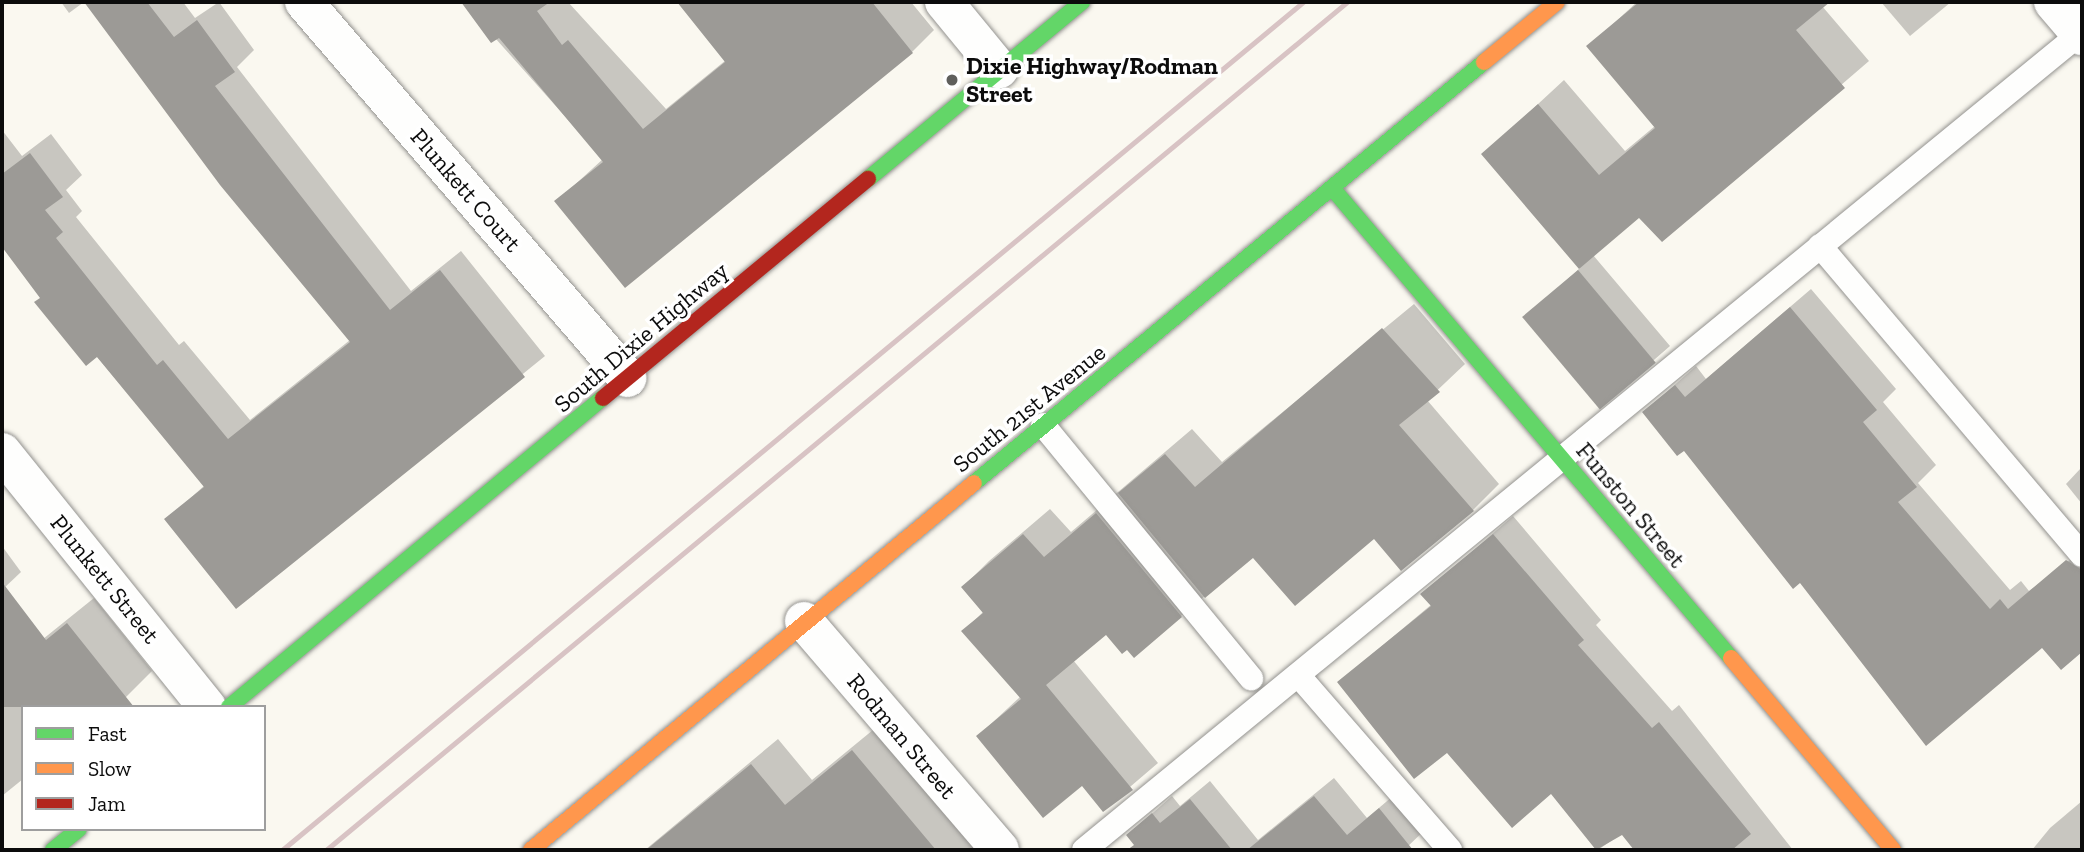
<!DOCTYPE html>
<style>
body{margin:0}
#map{position:relative;width:2084px;height:852px;overflow:hidden;background:#faf8f0;font-family:"Zilla Slab",serif}
div>[style]{position:absolute}
.shadow>*{inset:0;background:#0003}
.building>*{inset:0;background:#9c9a96;transform-origin:0 0}
.roads{filter:drop-shadow(0 0 2px #93928f) drop-shadow(0 0 2px #93928f)}
.lane>*{height:24px;margin:-12px;padding:0 12px;transform-origin:12px;border-radius:12px;background:#fefefd}
.street>*{height:38px;margin:-19px;padding:0 19px;transform-origin:19px;border-radius:19px;background:#fefefd}
.fast>*{height:16px;margin:-8px;padding:0 8px;transform-origin:8px;border-radius:8px;background:#63d668}
.slow>*{height:16px;margin:-8px;padding:0 8px;transform-origin:8px;border-radius:8px;background:#ff974d}
.jam>*{height:16px;margin:-8px;padding:0 8px;transform-origin:8px;border-radius:8px;background:#b3261e}
.rail>*{height:5px;margin:-2.5px;padding:0 2.5px;transform-origin:2.5px;border-radius:2.5px;background:#d8c3c4}
.dots>*{width:19px;height:19px;translate:-50% -50%;box-sizing:border-box;border:4px solid #fff;border-radius:50%}
span{translate:-50% -50%;white-space:nowrap;text-align:center;line-height:1.15;-webkit-text-stroke:7px #fff;paint-order:stroke}
.poi-label{font-size:24px;color:#0c0c0c;font-weight:700}
.left{translate:0 -50%;text-align:left}
.street-label{font-size:24px;color:#0c0c0c}
.frame{position:absolute;inset:0;border:4px solid #0c0c0c;pointer-events:none}
.legend{position:absolute;left:21px;top:705px;width:245px;height:126px;box-sizing:border-box;background:#fff;border:2px solid #9e9e9e;margin:0;padding:9px 12px;list-style:none;font-size:21px;color:#0c0c0c}
.legend li{display:flex;align-items:center;gap:14px;height:35px}
.legend b{width:35px;border:2px solid #9e9e9e}
</style>
<div id="map">
<div class="shadow">
<div style="clip-path:polygon(61px 2px,84px 2px,69px 13px)"></div>
<div style="clip-path:polygon(87px 2px,183px 2px,195px 18px,219px 2px,254px 50px,237px 67px,411px 291px,461px 251px,545px 356px,236px 606px,167px 519px,205px 485px,2px 244px,2px 130px,22px 156px,51px 134px,82px 175px,66px 190px,82px 211px,76px 217px,179px 345px,184px 341px,250px 420px,350px 340px,222px 184px)"></div>
<div style="clip-path:polygon(463px 2px,568px 2px,666px 109px,726px 60px,679px 2px,911px 2px,934px 30px,912px 52px,557px 201px,603px 159px)"></div>
<div style="clip-path:polygon(1637px 2px,1828px 2px,1822px 6px,1869px 61px,1662px 239px,1640px 216px,1593px 255px,1670px 346px,1624px 386px,1541px 303px,1580px 268px,1484px 154px,1564px 80px,1625px 151px,1655px 126px,1588px 47px)"></div>
<div style="clip-path:polygon(1881px 2px,1951px 2px,1910px 36px)"></div>
<div style="clip-path:polygon(1811px 289px,1896px 389px,1883px 402px,1936px 465px,1918px 483px,2010px 590px,2021px 581px,2029px 591px,2082px 551px,2082px 649px,2061px 667px,2042px 645px,1684px 448px,1644px 412px,1696px 366px,1706px 379px)"></div>
<div style="clip-path:polygon(1414px 304px,1465px 364px,1427px 400px,1499px 484px,1473px 510px,1374px 537px,1254px 555px,1181px 616px,1106px 632px,1073px 660px,1158px 763px,1103px 810px,1082px 784px,978px 736px,1021px 696px,964px 631px,984px 611px,963px 587px,989px 561px,1050px 509px,1071px 532px,1192px 429px,1222px 462px)"></div>
<div style="clip-path:polygon(2081px 468px,2082px 468px,2082px 504px,2066px 484px)"></div>
<div style="clip-path:polygon(1513px 516px,1601px 620px,1596px 625px,1672px 711px,1679px 705px,1793px 850px,1637px 850px,1622px 833px,1598px 850px,1551px 791px,1447px 751px,1339px 682px,1432px 604px,1423px 594px)"></div>
<div style="clip-path:polygon(2px 546px,21px 572px,2px 590px)"></div>
<div style="clip-path:polygon(94px 598px,152px 671px,126px 697px,23px 707px,23px 779px,2px 796px,2px 672px)"></div>
<div style="clip-path:polygon(879px 725px,984px 850px,645px 850px,778px 739px,812px 780px)"></div>
<div style="clip-path:polygon(1334px 778px,1367px 818px,1399px 791px,1428px 827px,1404px 850px,1140px 850px,1128px 835px,1172px 796px,1180px 806px,1210px 781px,1258px 840px)"></div>
<div style="clip-path:polygon(2082px 801px,2082px 850px,2032px 850px,2050px 828px)"></div>
</div>
<div class="building">
<div style="clip-path:polygon(84px 2px,147px 2px,174px 37px,197px 20px,235px 72px,215px 86px,390px 310px,440px 270px,525px 377px,236px 609px,164px 519px,204px 487px,97px 357px,86px 366px,34px 302px,40px 298px,2px 247px,2px 174px,30px 153px,63px 197px,45px 210px,63px 232px,56px 238px,157px 365px,163px 360px,228px 439px,350px 342px,220px 185px)"></div>
<div style="clip-path:polygon(461px 2px,550px 2px,537px 11px,562px 45px,568px 40px,643px 129px,725px 62px,677px 2px,872px 2px,913px 53px,625px 288px,554px 201px,603px 162px,499px 38px,491px 43px)"></div>
<div style="clip-path:polygon(1639px 2px,1830px 2px,1796px 30px,1845px 88px,1662px 242px,1639px 218px,1579px 269px,1481px 154px,1538px 104px,1599px 175px,1655px 128px,1586px 46px)"></div>
<div style="left:1578px;top:270px;width:121px;height:73px;rotate:50deg"></div>
<div style="clip-path:polygon(1790px 307px,1877px 410px,1863px 422px,1917px 487px,1898px 502px,1990px 609px,2000px 599px,2008px 609px,2066px 560px,2082px 570px,2082px 652px,2061px 670px,2042px 648px,1926px 746px,1800px 583px,1793px 589px,1684px 451px,1677px 456px,1642px 412px,1675px 385px,1685px 397px)"></div>
<div style="clip-path:polygon(1382px 328px,1440px 392px,1399px 425px,1474px 511px,1401px 571px,1374px 539px,1295px 606px,1253px 558px,1205px 598px,1118px 493px,1165px 454px,1195px 487px)"></div>
<div style="clip-path:polygon(1096px 513px,1182px 617px,1134px 658px,1127px 650px,1122px 654px,1106px 635px,1046px 685px,1133px 790px,1103px 812px,1082px 786px,1043px 818px,976px 736px,1021px 699px,961px 631px,983px 613px,961px 587px,1023px 534px,1044px 557px)"></div>
<div style="clip-path:polygon(1493px 534px,1584px 640px,1578px 645px,1652px 728px,1659px 722px,1751px 834px,1732px 850px,1634px 850px,1622px 835px,1596px 850px,1551px 794px,1512px 828px,1447px 753px,1414px 779px,1337px 682px,1431px 606px,1420px 594px)"></div>
<div style="clip-path:polygon(2px 582px,46px 640px,67px 623px,134px 707px,2px 707px)"></div>
<div style="clip-path:polygon(852px 750px,936px 850px,646px 850px,751px 764px,785px 805px)"></div>
<div style="clip-path:polygon(1314px 796px,1347px 835px,1379px 808px,1413px 850px,1247px 850px)"></div>
<div style="clip-path:polygon(1190px 799px,1232px 850px,1127px 850px,1134px 845px,1126px 835px,1152px 813px,1160px 823px)"></div>
</div>
<div class="roads">
<div class="lane">
<div style="left:1820px;top:246px;width:405px;rotate:49.7deg"></div>
<div style="left:1043px;top:425px;width:328px;rotate:50.6deg"></div>
<div style="left:1298px;top:675px;width:232px;rotate:49deg"></div>
<div style="left:1084px;top:850px;width:1290px;rotate:-39.34deg"></div>
</div>
<div class="street">
<div style="left:304px;top:2px;width:496px;rotate:49.3deg"></div>
<div style="left:944px;top:2px;width:87px;rotate:50.6deg"></div>
<div style="left:2053px;top:2px;width:45px;rotate:49.5deg"></div>
<div style="left:2px;top:452px;width:327px;rotate:51.2deg"></div>
<div style="left:804px;top:621px;width:301px;rotate:49.4deg"></div>
</div>
<div class="fast">
<div style="left:868px;top:179px;width:278px;rotate:-39.6deg"></div>
<div style="left:1333px;top:189px;width:615px;rotate:49.68deg"></div>
<div style="left:974px;top:483px;width:661px;rotate:-39.54deg"></div>
<div style="left:229px;top:707px;width:485px;rotate:-39.6deg"></div>
<div style="left:53px;top:850px;width:33px;rotate:-39deg"></div>
</div>
<div class="slow">
<div style="left:1484px;top:62px;width:94px;rotate:-39.4deg"></div>
<div style="left:1731px;top:658px;width:251px;rotate:49.8deg"></div>
<div style="left:531px;top:850px;width:575px;rotate:-39.64deg"></div>
</div>
<div class="jam">
<div style="left:603px;top:398px;width:344px;rotate:-39.6deg"></div>
</div>
</div>
<div class="rail">
<div style="left:282px;top:850px;width:1327px;rotate:-39.71deg"></div>
<div style="left:326px;top:850px;width:1327px;rotate:-39.71deg"></div>
</div>
<div class="dots">
<div style="left:952px;top:80px;background:#5f5f5c"></div>
</div>
<div class="poi-label">
<span class="left" style="left:966px;top:80px">Dixie Highway/Rodman<br>Street</span>
</div>
<div class="street-label">
<span style="left:466px;top:190px;rotate:49deg">Plunkett Court</span>
<span style="left:641px;top:337px;rotate:-40deg">South Dixie Highway</span>
<span style="left:1029px;top:408px;rotate:-39deg">South 21st Avenue</span>
<span style="left:1631px;top:505px;rotate:50deg">Funston Street</span>
<span style="left:105px;top:579px;rotate:51deg">Plunkett Street</span>
<span style="left:902px;top:736px;rotate:50deg">Rodman Street</span>
</div>
<div class="frame"></div>
<ul class="legend">
<li><b style="height:9px;background:#63d668"></b>Fast</li>
<li><b style="height:9px;background:#ff974d"></b>Slow</li>
<li><b style="height:9px;background:#b3261e"></b>Jam</li>
</ul>
</div>
